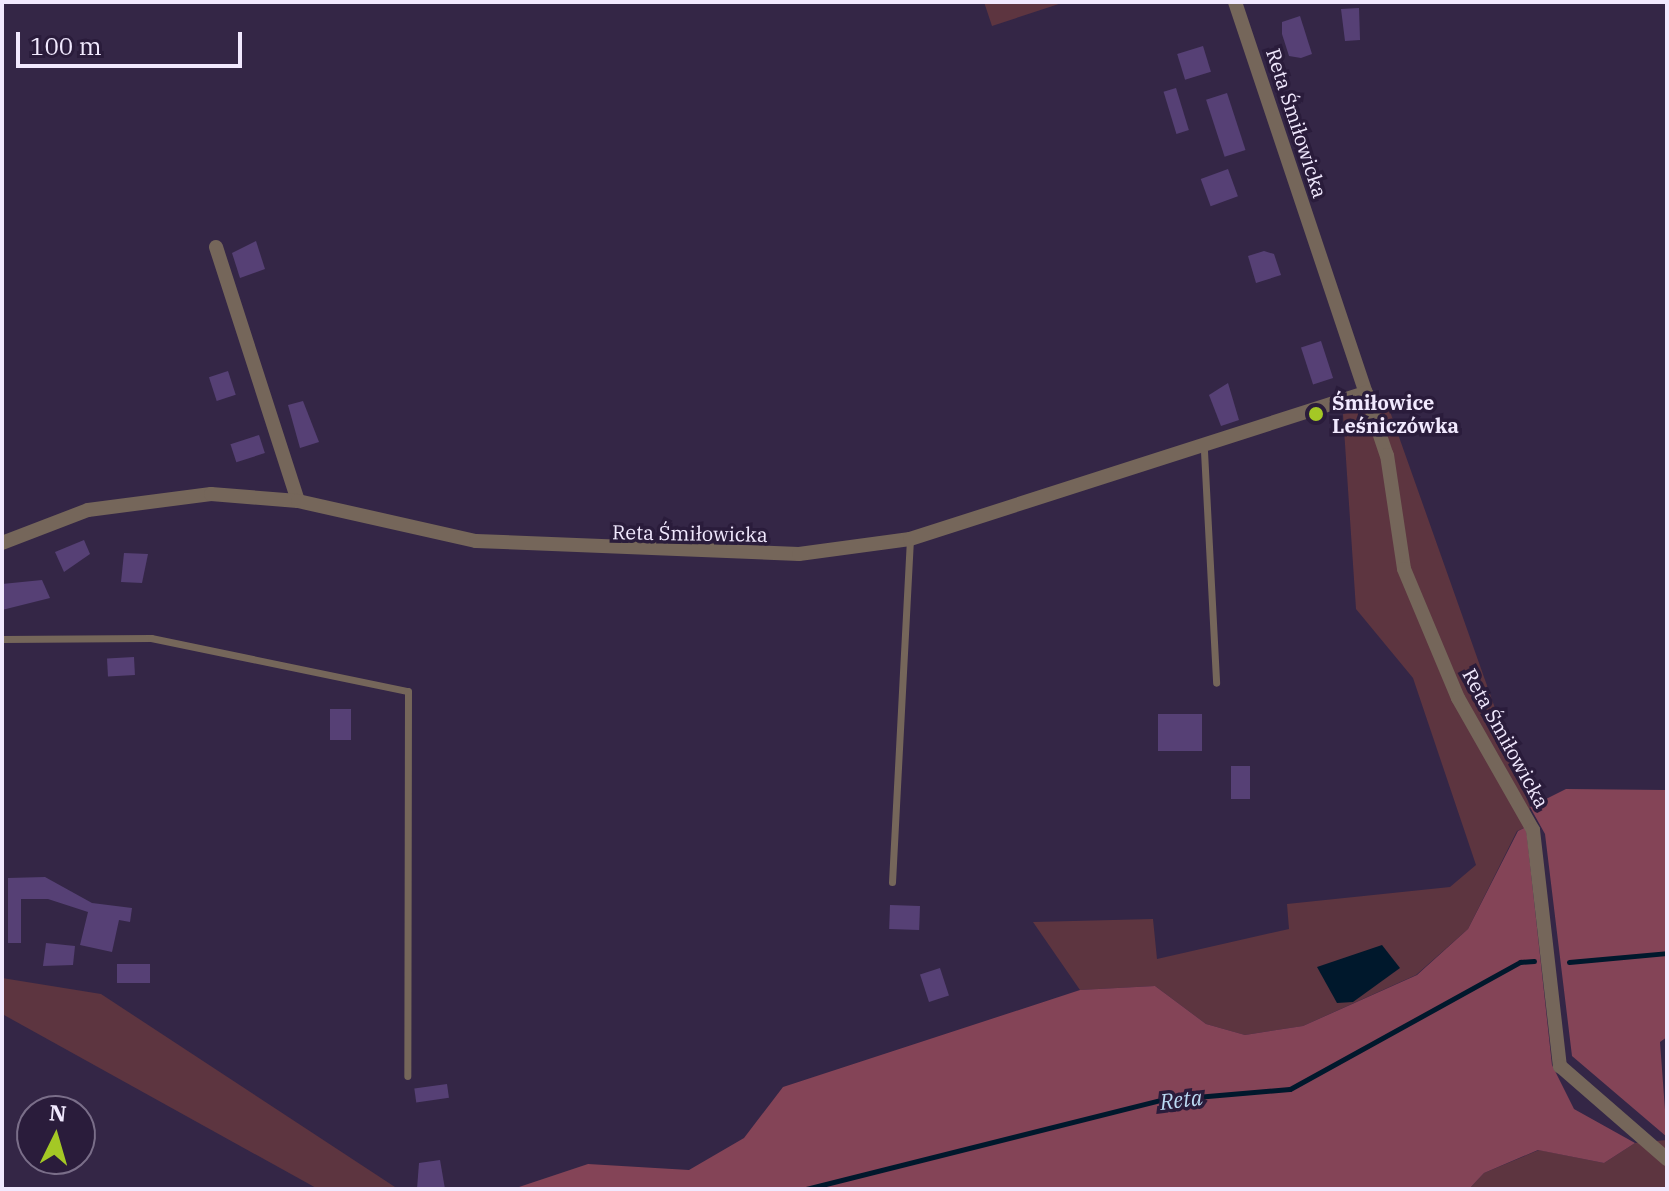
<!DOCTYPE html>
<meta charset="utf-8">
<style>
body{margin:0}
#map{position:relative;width:1669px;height:1191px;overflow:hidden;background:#342646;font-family:"IBM Plex Serif",serif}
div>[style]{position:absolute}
.green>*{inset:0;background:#5d3540}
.forest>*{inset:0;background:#844457}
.water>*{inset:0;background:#00182c}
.stream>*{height:5px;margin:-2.5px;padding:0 2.5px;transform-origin:2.5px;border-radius:2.5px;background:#00182c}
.building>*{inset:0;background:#564075;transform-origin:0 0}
.service>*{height:7px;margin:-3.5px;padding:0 3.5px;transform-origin:3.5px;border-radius:3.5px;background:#75665a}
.minor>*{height:14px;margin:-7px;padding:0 7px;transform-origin:7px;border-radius:7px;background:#75665a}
.dots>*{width:22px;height:22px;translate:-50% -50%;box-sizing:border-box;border:4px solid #2a1c3b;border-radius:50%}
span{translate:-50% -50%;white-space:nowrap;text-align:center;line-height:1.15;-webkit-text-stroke:7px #2a1c3b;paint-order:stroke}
.street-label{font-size:20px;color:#f1e9fe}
.poi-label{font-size:20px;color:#f1e9fe;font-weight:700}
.left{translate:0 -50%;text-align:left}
.water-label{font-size:22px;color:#bbdaf3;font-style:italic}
.frame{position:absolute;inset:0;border:4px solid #f1e9fe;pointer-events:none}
.north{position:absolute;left:16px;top:1095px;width:80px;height:80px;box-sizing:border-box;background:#2a1c3b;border:2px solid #7a6e89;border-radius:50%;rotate:5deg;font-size:22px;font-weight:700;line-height:32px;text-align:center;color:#f1e9fe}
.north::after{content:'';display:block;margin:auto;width:28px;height:36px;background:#a4c825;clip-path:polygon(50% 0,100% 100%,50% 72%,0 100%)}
.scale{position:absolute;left:16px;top:32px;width:226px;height:36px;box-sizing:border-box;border:4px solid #f1e9fe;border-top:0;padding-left:10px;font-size:24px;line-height:28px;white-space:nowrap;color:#f1e9fe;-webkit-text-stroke:6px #2a1c3b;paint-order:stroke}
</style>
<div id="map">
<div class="green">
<div style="clip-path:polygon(984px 2px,1065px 2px,992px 26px)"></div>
<div style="clip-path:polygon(1387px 403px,1530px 807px,1526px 827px,1517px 831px,1468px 929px,1416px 975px,1303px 1026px,1245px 1035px,1206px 1024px,1155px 986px,1080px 990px,1033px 922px,1153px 919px,1157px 959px,1289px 929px,1287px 904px,1450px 887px,1476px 865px,1413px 678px,1356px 609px,1343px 414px)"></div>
<div style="clip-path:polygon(2px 978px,101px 994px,398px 1189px,318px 1189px,4px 1015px)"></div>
<div style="clip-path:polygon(1667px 1140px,1667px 1189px,1469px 1189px,1484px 1173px,1539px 1150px,1604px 1163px,1635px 1143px)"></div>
</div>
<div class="forest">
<div style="clip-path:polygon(1566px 789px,1667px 790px,1667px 1037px,1660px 1042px,1667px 1137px,1572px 1056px,1545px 834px,1530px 807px)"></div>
<div style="clip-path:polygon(1526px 827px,1552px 1065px,1574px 1109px,1635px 1143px,1604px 1163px,1538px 1150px,1484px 1173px,1469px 1189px,513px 1189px,588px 1164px,689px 1170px,744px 1138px,783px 1087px,1080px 990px,1155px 986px,1206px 1024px,1245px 1035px,1303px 1026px,1417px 975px,1468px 929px,1518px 831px)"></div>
</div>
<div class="water">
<div style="clip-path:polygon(1382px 945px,1400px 968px,1353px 1002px,1337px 1003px,1317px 967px)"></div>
</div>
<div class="stream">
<div style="left:1569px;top:962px;width:98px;rotate:-5.2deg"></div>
<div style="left:806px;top:1189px;width:366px;rotate:-14.1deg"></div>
<div style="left:1161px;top:1100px;width:129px;rotate:-4.9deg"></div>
<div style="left:1290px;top:1089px;width:263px;rotate:-28.9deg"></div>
<div style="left:1520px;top:962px;width:14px;rotate:-4deg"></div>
</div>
<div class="building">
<div style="clip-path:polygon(1359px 8px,1360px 40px,1345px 41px,1341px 9px)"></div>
<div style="clip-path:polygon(1300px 16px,1312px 54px,1301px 58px,1289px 56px,1282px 34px,1282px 22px)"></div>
<div style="left:1203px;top:46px;width:27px;height:27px;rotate:73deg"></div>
<div style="left:1176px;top:88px;width:44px;height:13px;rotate:73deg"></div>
<div style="left:1227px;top:93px;width:60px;height:22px;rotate:72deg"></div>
<div style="left:1228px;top:169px;width:29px;height:29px;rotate:70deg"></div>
<div style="clip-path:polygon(256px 241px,265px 269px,240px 278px,232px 253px)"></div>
<div style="clip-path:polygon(1264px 251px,1274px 254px,1281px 275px,1256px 283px,1248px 256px)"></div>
<div style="left:1321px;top:341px;width:39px;height:21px;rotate:72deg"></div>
<div style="left:228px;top:371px;width:25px;height:20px;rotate:72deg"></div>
<div style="clip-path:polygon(1228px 383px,1239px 420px,1221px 426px,1209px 395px)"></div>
<div style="clip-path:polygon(303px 401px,319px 442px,300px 448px,288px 405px)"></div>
<div style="left:259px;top:435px;width:19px;height:30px;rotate:72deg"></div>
<div style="clip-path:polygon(84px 540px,90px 554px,64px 572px,55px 552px)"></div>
<div style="clip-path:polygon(124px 553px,148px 554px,142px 583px,121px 582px)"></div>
<div style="clip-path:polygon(42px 580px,50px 598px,2px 610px,2px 584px)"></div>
<div style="left:134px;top:657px;width:18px;height:27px;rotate:87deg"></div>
<div style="left:330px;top:709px;width:21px;height:31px"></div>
<div style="left:1158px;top:714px;width:44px;height:37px"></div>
<div style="left:1231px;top:766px;width:19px;height:33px"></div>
<div style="clip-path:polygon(45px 877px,92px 903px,132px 908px,130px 922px,119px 920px,112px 952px,80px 945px,88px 912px,48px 899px,21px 899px,21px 943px,8px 943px,8px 878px)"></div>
<div style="left:890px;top:905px;width:30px;height:24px;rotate:2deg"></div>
<div style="clip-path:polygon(46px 943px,75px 946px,73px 965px,43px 966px)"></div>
<div style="left:117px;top:964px;width:33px;height:19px"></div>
<div style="left:940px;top:968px;width:29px;height:21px;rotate:72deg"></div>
<div style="left:447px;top:1084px;width:14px;height:33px;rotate:82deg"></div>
<div style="clip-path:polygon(440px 1160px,445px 1189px,417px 1189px,419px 1163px)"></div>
</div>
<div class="service">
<div style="left:1204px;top:451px;width:232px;rotate:87deg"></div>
<div style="left:2px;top:639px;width:149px;rotate:-0.4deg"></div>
<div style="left:151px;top:638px;width:262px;rotate:11.7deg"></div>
<div style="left:408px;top:691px;width:385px;rotate:90.1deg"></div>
<div style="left:892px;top:882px;width:343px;rotate:-87deg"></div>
</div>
<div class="minor">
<div style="left:1235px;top:2px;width:478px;rotate:71.5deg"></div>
<div style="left:1387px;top:455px;width:115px;rotate:81.5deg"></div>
<div style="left:1404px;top:569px;width:140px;rotate:67.3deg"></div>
<div style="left:1458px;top:698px;width:152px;rotate:60.4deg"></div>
<div style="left:1533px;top:830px;width:238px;rotate:83.5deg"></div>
<div style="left:1560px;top:1066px;width:142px;rotate:41deg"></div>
<div style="left:216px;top:247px;width:267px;rotate:72.1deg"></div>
<div style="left:2px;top:543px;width:92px;rotate:-21deg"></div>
<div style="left:88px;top:510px;width:124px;rotate:-7.4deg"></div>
<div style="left:211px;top:494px;width:87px;rotate:4.6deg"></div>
<div style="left:298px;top:501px;width:182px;rotate:12.7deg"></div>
<div style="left:476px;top:541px;width:323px;rotate:2.3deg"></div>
<div style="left:799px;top:554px;width:112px;rotate:-7.7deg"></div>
<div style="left:910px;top:539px;width:479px;rotate:-17.8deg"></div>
</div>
<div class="dots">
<div style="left:1316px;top:414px;background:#a4c825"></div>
</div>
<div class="street-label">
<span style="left:1297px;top:123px;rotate:72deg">Reta Śmiłowicka</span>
<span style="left:690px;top:533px;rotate:1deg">Reta Śmiłowicka</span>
<span style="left:1506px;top:738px;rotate:61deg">Reta Śmiłowicka</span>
</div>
<div class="poi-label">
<span class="left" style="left:1332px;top:414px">Śmiłowice<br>Leśniczówka</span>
</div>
<div class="water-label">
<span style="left:1181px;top:1099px;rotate:-7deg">Reta</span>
</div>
<div class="frame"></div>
<div class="north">N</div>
<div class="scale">100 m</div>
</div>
